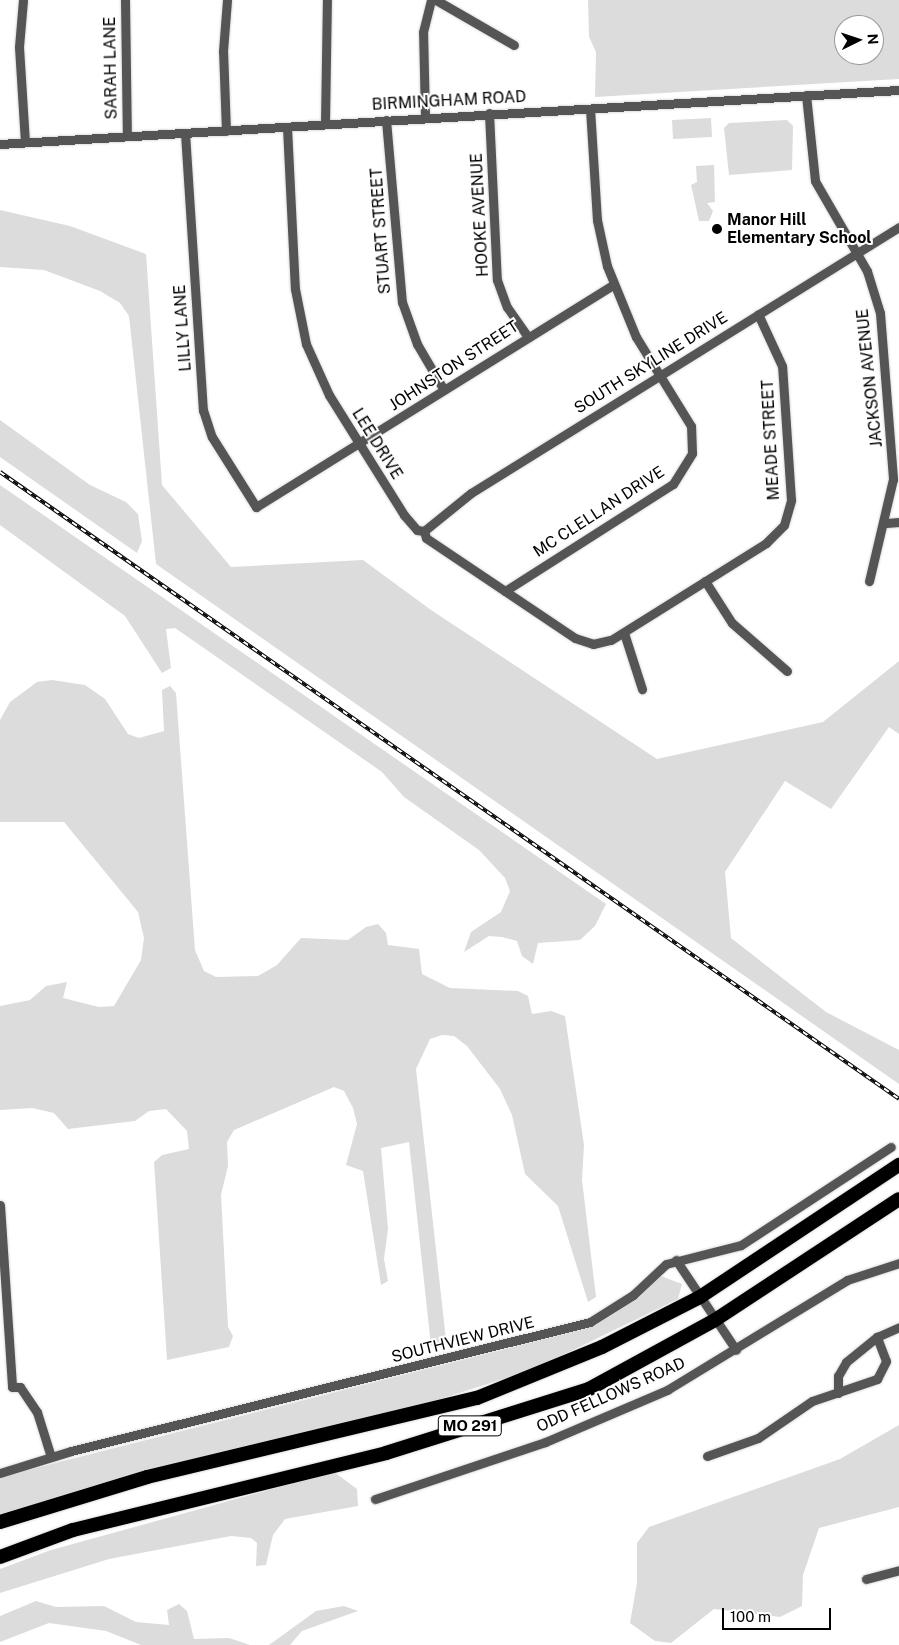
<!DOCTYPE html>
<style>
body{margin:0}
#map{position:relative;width:899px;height:1645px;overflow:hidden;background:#fff;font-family:"Public Sans",sans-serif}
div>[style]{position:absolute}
.green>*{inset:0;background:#dcdcdc;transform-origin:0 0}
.roads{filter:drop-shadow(0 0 1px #dbdbdb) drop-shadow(0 0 1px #dbdbdb)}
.minor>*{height:9px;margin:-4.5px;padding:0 4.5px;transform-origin:4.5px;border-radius:4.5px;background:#555}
.highway>*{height:14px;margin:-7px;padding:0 7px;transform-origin:7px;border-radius:7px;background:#000}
.rail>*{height:4px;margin-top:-2px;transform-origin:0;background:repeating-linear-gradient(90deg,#fff 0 5.5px,#000 0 11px);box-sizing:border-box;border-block:1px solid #000}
.dots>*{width:14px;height:14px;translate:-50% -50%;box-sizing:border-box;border:2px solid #fff;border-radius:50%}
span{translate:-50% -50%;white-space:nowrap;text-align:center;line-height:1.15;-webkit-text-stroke:4px #fff;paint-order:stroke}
.shield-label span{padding:1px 4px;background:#fff;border:1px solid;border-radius:4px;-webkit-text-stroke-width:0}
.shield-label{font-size:15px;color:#000;font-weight:700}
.street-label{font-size:16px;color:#000}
.poi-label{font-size:16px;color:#000;font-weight:700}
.left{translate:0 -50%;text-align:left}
.north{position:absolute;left:834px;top:15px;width:50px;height:50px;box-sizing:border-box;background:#fff;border:1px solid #999;border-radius:50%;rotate:86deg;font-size:14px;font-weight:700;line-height:20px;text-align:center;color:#000}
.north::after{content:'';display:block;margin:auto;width:18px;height:22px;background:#000;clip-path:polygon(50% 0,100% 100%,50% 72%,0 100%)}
.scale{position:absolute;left:722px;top:1608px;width:109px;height:22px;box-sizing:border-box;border:2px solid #000;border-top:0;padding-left:6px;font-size:15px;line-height:18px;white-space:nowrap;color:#000;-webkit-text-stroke:4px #fff;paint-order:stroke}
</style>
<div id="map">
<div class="green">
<div style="clip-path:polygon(evenodd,588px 0,899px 0,899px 79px,595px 97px,596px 52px,589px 37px,588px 0,844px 25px,874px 25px,874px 55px,844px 55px,844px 25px)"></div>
<div style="left:711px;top:118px;width:19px;height:39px;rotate:87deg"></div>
<div style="clip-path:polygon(787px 120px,793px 126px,792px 170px,729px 175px,724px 128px,729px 123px)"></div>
<div style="clip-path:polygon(714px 165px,715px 202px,707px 203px,713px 211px,709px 221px,699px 221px,691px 185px,697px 182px,696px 166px)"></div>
<div style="clip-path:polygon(0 210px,70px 226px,146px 254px,162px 485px,231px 567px,363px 560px,431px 610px,657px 759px,823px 722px,899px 661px,899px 734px,889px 727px,831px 809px,785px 781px,725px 872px,731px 938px,826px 1012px,899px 1050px,899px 1084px,156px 564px,129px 316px,120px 303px,100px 291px,44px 270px,0 267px)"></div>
<div style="clip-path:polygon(0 420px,90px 485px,126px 502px,138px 514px,142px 541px,137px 553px,0 457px)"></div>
<div style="clip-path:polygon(0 485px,606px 904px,595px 926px,580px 940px,538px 943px,533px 964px,522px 956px,517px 941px,502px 937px,489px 936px,464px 952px,471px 932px,501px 912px,510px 891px,505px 878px,479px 850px,404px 797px,382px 772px,175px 628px,166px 629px,171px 668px,162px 673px,125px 616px,0 525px)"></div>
<div style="clip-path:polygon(52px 680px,85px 685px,105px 699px,128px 734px,139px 738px,164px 731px,162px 690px,170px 686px,176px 693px,195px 950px,204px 971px,216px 977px,258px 976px,277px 965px,301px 938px,348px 940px,366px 927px,378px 924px,386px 933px,388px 945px,419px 949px,422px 974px,450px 988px,518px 991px,528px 996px,532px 1014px,551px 1011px,565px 1016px,584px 1145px,582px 1180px,596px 1297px,588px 1302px,558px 1206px,525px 1174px,512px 1115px,500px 1089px,467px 1046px,454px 1036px,442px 1035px,430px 1039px,416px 1069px,446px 1340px,431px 1346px,409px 1142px,381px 1148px,388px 1229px,384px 1259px,388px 1281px,381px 1285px,363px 1171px,346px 1165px,357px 1124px,353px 1108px,344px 1091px,334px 1087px,234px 1130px,227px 1142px,228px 1166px,221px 1195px,228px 1327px,233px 1336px,229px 1347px,167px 1360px,154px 1162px,162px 1155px,189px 1149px,187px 1131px,166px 1109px,149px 1111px,135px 1121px,68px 1129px,54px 1113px,32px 1108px,0 1110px,0 1006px,30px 1000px,46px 986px,67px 982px,63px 998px,99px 1007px,114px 1006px,141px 960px,144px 938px,138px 912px,64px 822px,0 822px,0 720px,10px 702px,37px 682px)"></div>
<div style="clip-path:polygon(661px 1276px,682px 1284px,678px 1299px,534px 1369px,434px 1401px,0 1514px,0 1477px,585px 1329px,614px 1314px)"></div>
<div style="clip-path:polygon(899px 1425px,899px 1507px,819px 1528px,803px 1575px,802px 1606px,780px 1617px,714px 1609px,671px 1643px,655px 1641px,630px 1623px,637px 1583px,637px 1543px,649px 1527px,840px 1459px)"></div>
<div style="clip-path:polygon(334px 1472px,357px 1489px,358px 1506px,285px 1519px,273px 1535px,266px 1565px,256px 1566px,257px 1543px,251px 1538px,231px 1536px,109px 1559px,0 1593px,0 1569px,51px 1550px)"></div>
<div style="clip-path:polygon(36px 1601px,56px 1607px,104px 1606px,136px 1622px,169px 1625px,167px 1610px,179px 1604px,187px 1611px,194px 1639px,229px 1638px,250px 1645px,141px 1645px,106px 1631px,49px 1623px,0 1642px,0 1616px)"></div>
<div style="clip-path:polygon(344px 1606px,358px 1611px,302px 1631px,290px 1645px,269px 1645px,316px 1611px)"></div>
</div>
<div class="roads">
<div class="minor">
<div style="left:23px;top:0;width:47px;rotate:94.9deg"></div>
<div style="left:19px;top:47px;width:95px;rotate:86.4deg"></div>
<div style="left:125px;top:0;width:136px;rotate:89.2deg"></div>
<div style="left:436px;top:0;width:90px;rotate:30deg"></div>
<div style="left:806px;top:95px;width:86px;rotate:84deg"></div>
<div style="left:815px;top:181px;width:104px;rotate:60deg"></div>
<div style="left:867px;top:271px;width:44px;rotate:72.8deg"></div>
<div style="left:880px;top:313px;width:167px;rotate:85.5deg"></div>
<div style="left:893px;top:479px;width:105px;rotate:103.2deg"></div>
<div style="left:489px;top:113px;width:167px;rotate:87.3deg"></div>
<div style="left:497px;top:280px;width:29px;rotate:70deg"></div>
<div style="left:507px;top:307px;width:37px;rotate:55deg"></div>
<div style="left:425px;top:117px;width:85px;rotate:-91.3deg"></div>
<div style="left:423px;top:32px;width:33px;rotate:-76deg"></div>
<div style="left:386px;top:120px;width:183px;rotate:85deg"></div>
<div style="left:402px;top:302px;width:45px;rotate:70.3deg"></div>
<div style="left:417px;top:344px;width:53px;rotate:59.6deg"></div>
<div style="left:325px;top:123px;width:123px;rotate:-89.1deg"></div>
<div style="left:287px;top:127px;width:162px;rotate:87.2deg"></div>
<div style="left:295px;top:289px;width:56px;rotate:78.7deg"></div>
<div style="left:306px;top:344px;width:56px;rotate:65.7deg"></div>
<div style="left:329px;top:395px;width:142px;rotate:58deg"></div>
<div style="left:404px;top:515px;width:20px;rotate:49deg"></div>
<div style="left:417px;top:530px;width:7px;rotate:8deg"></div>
<div style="left:226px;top:131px;width:80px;rotate:-92.1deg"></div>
<div style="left:223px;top:51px;width:51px;rotate:-85.5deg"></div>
<div style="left:185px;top:133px;width:278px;rotate:86.3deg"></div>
<div style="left:203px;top:410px;width:28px;rotate:72deg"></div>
<div style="left:212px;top:437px;width:83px;rotate:57.8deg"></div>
<div style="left:256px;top:507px;width:420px;rotate:-31.9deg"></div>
<div style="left:0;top:144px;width:901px;rotate:-3.44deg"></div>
<div style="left:886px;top:523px;width:13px;rotate:-4deg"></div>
<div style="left:424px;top:531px;width:7px;rotate:74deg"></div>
<div style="left:426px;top:538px;width:179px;rotate:33.9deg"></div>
<div style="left:575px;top:638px;width:19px;rotate:18deg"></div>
<div style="left:593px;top:644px;width:18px;rotate:-13deg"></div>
<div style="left:611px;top:640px;width:183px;rotate:-32deg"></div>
<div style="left:766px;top:543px;width:25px;rotate:-45deg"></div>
<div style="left:784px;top:525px;width:26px;rotate:-74deg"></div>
<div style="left:791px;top:500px;width:134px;rotate:-93.8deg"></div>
<div style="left:782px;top:366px;width:57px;rotate:-114.8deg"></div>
<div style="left:424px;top:531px;width:60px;rotate:-39deg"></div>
<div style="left:471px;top:493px;width:504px;rotate:-31.86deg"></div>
<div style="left:705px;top:581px;width:50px;rotate:57.3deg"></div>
<div style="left:732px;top:623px;width:73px;rotate:41.1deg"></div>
<div style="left:505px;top:591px;width:199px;rotate:-32.5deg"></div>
<div style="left:673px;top:484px;width:36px;rotate:-58deg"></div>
<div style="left:692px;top:453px;width:27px;rotate:-92deg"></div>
<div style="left:691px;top:426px;width:105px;rotate:-121.7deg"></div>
<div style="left:636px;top:337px;width:77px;rotate:-112.2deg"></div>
<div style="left:607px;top:266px;width:47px;rotate:-102.3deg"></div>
<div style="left:597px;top:220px;width:111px;rotate:-93.6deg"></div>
<div style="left:624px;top:633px;width:59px;rotate:72.2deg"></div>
<div style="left:0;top:1205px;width:182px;rotate:86.2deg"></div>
<div style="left:12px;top:1387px;width:8px"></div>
<div style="left:20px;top:1387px;width:30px;rotate:56deg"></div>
<div style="left:37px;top:1412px;width:47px;rotate:72.7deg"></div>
<div style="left:676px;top:1260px;width:108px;rotate:56.3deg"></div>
<div style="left:838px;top:1393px;width:17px;rotate:-90deg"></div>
<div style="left:838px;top:1376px;width:16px;rotate:-60deg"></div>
<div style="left:846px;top:1362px;width:40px;rotate:-39deg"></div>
<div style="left:877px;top:1337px;width:24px;rotate:-24deg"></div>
<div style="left:707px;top:1456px;width:54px;rotate:-19.4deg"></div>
<div style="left:758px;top:1438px;width:65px;rotate:-34.4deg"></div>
<div style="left:812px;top:1401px;width:69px;rotate:-18.7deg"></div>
<div style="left:877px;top:1379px;width:20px;rotate:-63deg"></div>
<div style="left:886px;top:1361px;width:26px;rotate:-111deg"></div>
<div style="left:0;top:1473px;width:74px;rotate:-17.2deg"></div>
<div style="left:71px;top:1451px;width:535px;rotate:-13.96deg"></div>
<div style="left:590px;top:1322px;width:51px;rotate:-32.1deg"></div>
<div style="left:633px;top:1295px;width:45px;rotate:-43.2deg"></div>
<div style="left:666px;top:1264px;width:77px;rotate:-14.2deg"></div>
<div style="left:741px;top:1245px;width:179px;rotate:-33.2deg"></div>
<div style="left:375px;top:1499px;width:179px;rotate:-18.5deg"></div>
<div style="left:545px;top:1442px;width:133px;rotate:-23.1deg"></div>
<div style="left:667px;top:1390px;width:211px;rotate:-31.4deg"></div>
<div style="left:847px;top:1280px;width:55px;rotate:-18.1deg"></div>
<div style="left:866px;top:1579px;width:34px;rotate:-15deg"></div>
</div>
<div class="highway">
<div style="left:0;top:1522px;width:154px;rotate:-17deg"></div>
<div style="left:147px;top:1477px;width:339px;rotate:-13.5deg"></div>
<div style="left:477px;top:1398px;width:135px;rotate:-22.2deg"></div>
<div style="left:602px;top:1347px;width:110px;rotate:-27deg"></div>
<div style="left:700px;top:1297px;width:239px;rotate:-33.6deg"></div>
<div style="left:0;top:1557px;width:78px;rotate:-20.3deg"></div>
<div style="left:73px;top:1530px;width:322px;rotate:-13.8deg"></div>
<div style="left:386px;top:1453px;width:213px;rotate:-17.5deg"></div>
<div style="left:589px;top:1389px;width:144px;rotate:-28.7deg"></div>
<div style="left:715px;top:1320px;width:220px;rotate:-33.3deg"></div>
</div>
</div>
<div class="rail">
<div style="left:0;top:472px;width:1096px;rotate:34.89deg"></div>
</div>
<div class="dots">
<div style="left:717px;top:229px;background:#000"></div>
</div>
<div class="shield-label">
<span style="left:470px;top:1426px">MO 291</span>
</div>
<div class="street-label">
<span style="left:111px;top:68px;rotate:-91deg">SARAH LANE</span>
<span style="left:449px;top:101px;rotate:-3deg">BIRMINGHAM ROAD</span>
<span style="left:480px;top:215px;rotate:-93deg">HOOKE AVENUE</span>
<span style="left:381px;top:231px;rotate:-94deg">STUART STREET</span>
<span style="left:183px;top:328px;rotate:-94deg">LILLY LANE</span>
<span style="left:651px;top:363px;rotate:-32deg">SOUTH SKYLINE DRIVE</span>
<span style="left:454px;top:366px;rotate:-33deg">JOHNSTON STREET</span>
<span style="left:870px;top:378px;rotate:-96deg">JACKSON AVENUE</span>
<span style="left:771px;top:440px;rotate:-93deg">MEADE STREET</span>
<span style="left:377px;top:444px;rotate:58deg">LEE DRIVE</span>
<span style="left:599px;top:512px;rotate:-33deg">MC CLELLAN DRIVE</span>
<span style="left:463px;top:1340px;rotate:-14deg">SOUTHVIEW DRIVE</span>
<span style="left:611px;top:1395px;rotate:-24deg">ODD FELLOWS ROAD</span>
</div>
<div class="poi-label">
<span class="left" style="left:727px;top:229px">Manor Hill<br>Elementary School</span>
</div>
<div class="north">N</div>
<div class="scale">100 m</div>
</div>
